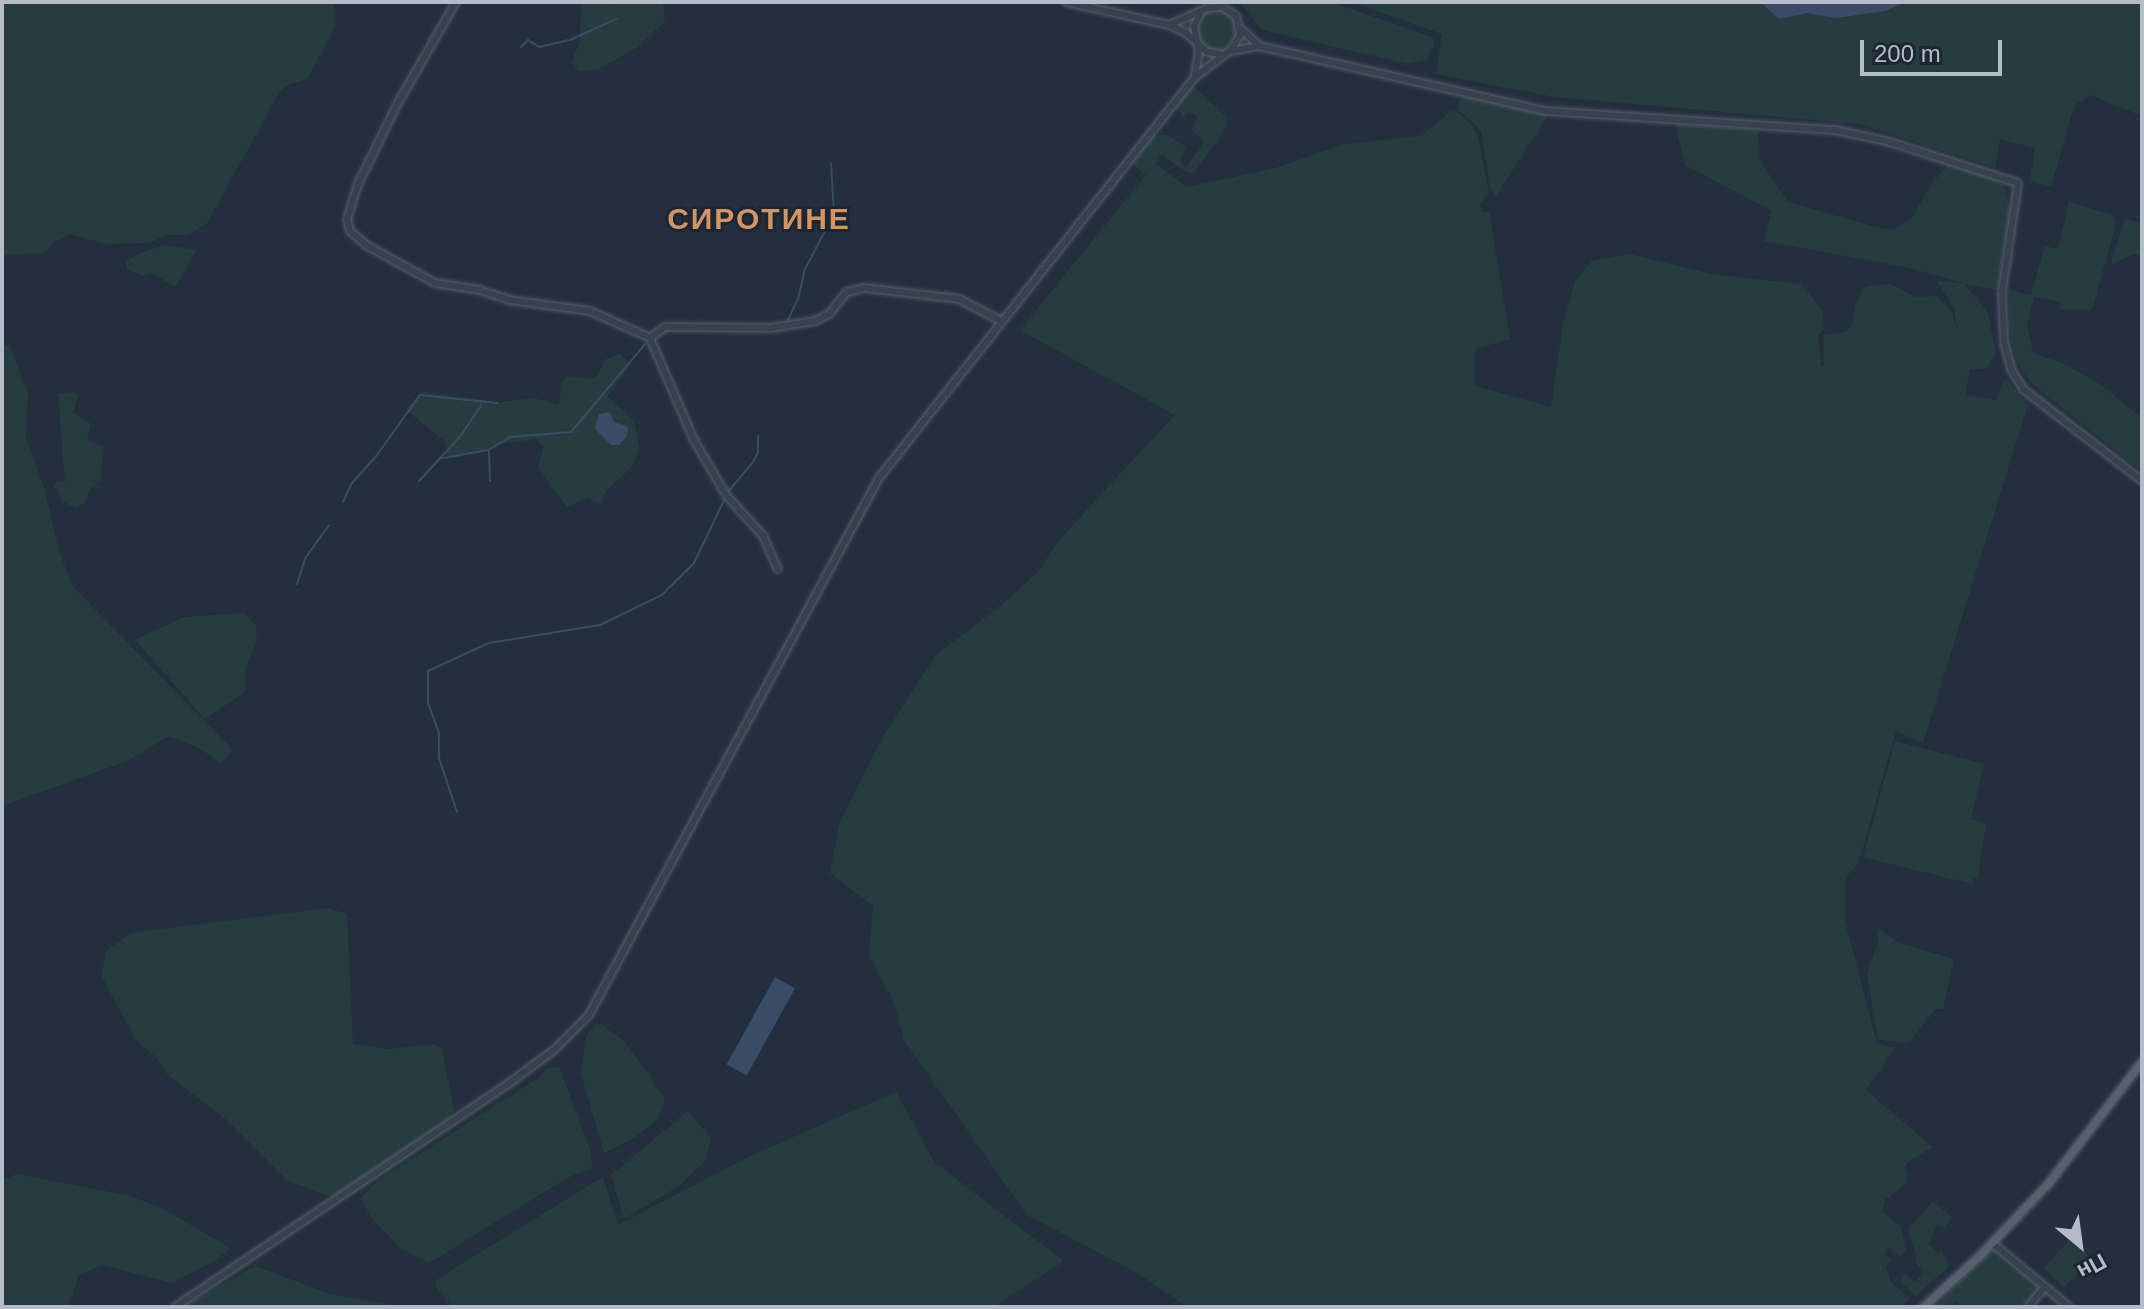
<!DOCTYPE html>
<meta charset="utf-8">
<style>
body{margin:0}
#map{position:relative;width:2144px;height:1309px;overflow:hidden;background:#242f3e;font-family:Arial,sans-serif}
div>[style]{position:absolute}
.green>*{inset:0;background:#263c3f;transform-origin:0 0}
.round{border-radius:50%}
.water>*{inset:0;background:#394c67;transform-origin:0 0}
.stream>*{height:2px;margin:-1px;padding:0 1px;transform-origin:1px;border-radius:1px;background:#394c67}
.roads{filter:drop-shadow(0 0 2px #565f6c) drop-shadow(0 0 2px #565f6c)}
.minor>*{height:6px;margin:-3px;padding:0 3px;transform-origin:3px;border-radius:3px;background:#38414e}
.major>*{height:7px;margin:-3.5px;padding:0 3.5px;transform-origin:3.5px;border-radius:3.5px;background:#56606e}
span{translate:-50% -50%;white-space:nowrap;text-align:center;line-height:1.15;-webkit-text-stroke:6px #1d2633;paint-order:stroke}
.district-label{font-size:30px;color:#d59563;font-weight:700;letter-spacing:2px}
.frame{position:absolute;inset:0;border:4px solid #b4bcc9;pointer-events:none}
.north{position:absolute;left:2040px;top:1205px;width:80px;height:80px;-webkit-text-stroke:6px #1d2633;paint-order:stroke;rotate:151deg;font-size:22px;font-weight:700;line-height:32px;text-align:center;color:#b4bcc9}
.north::after{content:'';display:block;margin:auto;width:28px;height:36px;background:#b4bcc9;clip-path:polygon(50% 0,100% 100%,50% 72%,0 100%)}
.scale{position:absolute;left:1860px;top:40px;width:142px;height:36px;box-sizing:border-box;border:4px solid #b4bcc9;border-top:0;padding-left:10px;font-size:24px;line-height:28px;white-space:nowrap;color:#b4bcc9;-webkit-text-stroke:6px #1d2633;paint-order:stroke}
</style>
<div id="map">
<div class="green">
<div style="clip-path:polygon(2px 2px,334px 2px,336px 25px,307px 79px,287px 85px,280px 91px,207px 223px,188px 235px,167px 235px,149px 243px,106px 244px,70px 234px,54px 242px,44px 253px,2px 255px)"></div>
<div style="clip-path:polygon(581px 2px,610px 2px,612px 5px,617px 2px,663px 2px,665px 21px,636px 48px,599px 69px,579px 71px,571px 63px,580px 42px)"></div>
<div style="clip-path:polygon(1239px 2px,1331px 2px,1432px 37px,1434px 44px,1428px 59px,1408px 64px,1271px 32px,1260px 28px)"></div>
<div style="clip-path:polygon(1351px 2px,2142px 2px,2142px 116px,2090px 95px,2074px 106px,2051px 187px,2030px 180px,2035px 148px,2000px 139px,1995px 168px,1860px 124px,1555px 97px,1436px 74px,1442px 34px)"></div>
<div class="round" style="left:1195px;top:9px;width:42px;height:42px"></div>
<div style="clip-path:polygon(1191px 84px,1228px 119px,1224px 131px,1193px 173px,1186px 172px,1162px 155px,1155px 163px,1187px 187px,1275px 168px,1345px 144px,1421px 136px,1453px 110px,1472px 124px,1478px 137px,1489px 194px,1479px 204px,1482px 212px,1489px 212px,1510px 339px,1475px 349px,1475px 386px,1551px 407px,1563px 324px,1575px 282px,1592px 261px,1630px 254px,1711px 274px,1801px 284px,1823px 311px,1824px 329px,1818px 335px,1821px 367px,1824px 366px,1823px 335px,1846px 332px,1852px 325px,1856px 304px,1866px 286px,1891px 284px,1915px 297px,1936px 296px,1951px 310px,1957px 330px,1954px 308px,1937px 281px,1963px 283px,1910px 268px,1764px 241px,1772px 211px,1685px 165px,1675px 123px,1758px 131px,1759px 160px,1788px 202px,1876px 227px,1893px 230px,1912px 218px,1930px 186px,1948px 164px,1996px 180px,2005px 187px,2010px 209px,1997px 290px,1964px 284px,1988px 313px,1996px 354px,1986px 369px,1970px 369px,1965px 395px,1996px 400px,2005px 378px,2028px 404px,1923px 743px,1896px 731px,1859px 862px,1846px 877px,1845px 921px,1877px 1043px,1895px 1048px,1866px 1090px,1932px 1147px,1907px 1163px,1904px 1169px,1908px 1177px,1906px 1184px,1885px 1200px,1882px 1211px,1901px 1227px,1906px 1249px,1901px 1257px,1889px 1247px,1883px 1254px,1891px 1260px,1886px 1267px,1891px 1282px,1910px 1298px,1900px 1307px,1188px 1307px,1132px 1270px,1027px 1215px,904px 1040px,892px 997px,869px 957px,873px 906px,830px 873px,839px 824px,882px 738px,936px 655px,1005px 602px,1039px 571px,1059px 540px,1175px 415px,1020px 330px,1146px 175px,1129px 162px,1151px 136px,1168px 135px,1186px 147px,1180px 162px,1186px 167px,1202px 146px,1204px 142px,1192px 130px,1197px 117px,1190px 111px,1183px 117px,1179px 111px,1178px 103px)"></div>
<div style="clip-path:polygon(1465px 96px,1549px 114px,1496px 196px,1491px 190px,1481px 131px,1458px 109px,1459px 100px)"></div>
<div style="clip-path:polygon(2069px 202px,2112px 215px,2116px 224px,2093px 307px,2089px 310px,2059px 309px,2061px 302px,2034px 297px,2027px 325px,2033px 353px,2062px 363px,2097px 382px,2142px 418px,2142px 472px,2031px 383px,2018px 364px,2011px 342px,2009px 290px,2031px 295px,2045px 246px,2058px 249px)"></div>
<div style="clip-path:polygon(2125px 219px,2142px 223px,2142px 256px,2134px 254px,2110px 265px)"></div>
<div style="clip-path:polygon(165px 245px,197px 250px,175px 287px,150px 272px,144px 276px,127px 269px,126px 262px,140px 253px)"></div>
<div style="clip-path:polygon(9px 345px,28px 393px,26px 438px,45px 490px,58px 547px,72px 586px,233px 750px,221px 763px,199px 748px,169px 736px,127px 761px,2px 806px,2px 346px)"></div>
<div style="clip-path:polygon(620px 354px,631px 365px,607px 396px,634px 421px,640px 449px,632px 467px,606px 491px,599px 505px,588px 497px,567px 507px,538px 467px,544px 446px,534px 439px,501px 444px,484px 452px,447px 459px,446px 442px,406px 410px,420px 393px,425px 392px,498px 402px,534px 398px,559px 405px,562px 382px,567px 376px,589px 379px,597px 376px,606px 359px)"></div>
<div style="clip-path:polygon(72px 392px,78px 396px,73px 413px,91px 424px,87px 439px,103px 447px,101px 480px,90px 489px,85px 503px,75px 508px,64px 502px,53px 486px,58px 481px,65px 483px,58px 394px)"></div>
<div style="clip-path:polygon(244px 613px,256px 626px,257px 641px,245px 669px,246px 691px,205px 719px,135px 640px,184px 617px)"></div>
<div style="clip-path:polygon(1895px 741px,1984px 764px,1971px 819px,1986px 824px,1978px 879px,1974px 878px,1972px 884px,1863px 857px)"></div>
<div style="clip-path:polygon(328px 908px,347px 914px,353px 1044px,389px 1049px,435px 1044px,442px 1048px,454px 1110px,447px 1129px,347px 1198px,325px 1195px,287px 1180px,228px 1121px,168px 1075px,156px 1057px,135px 1039px,102px 977px,105px 952px,130px 933px)"></div>
<div style="clip-path:polygon(1878px 929px,1899px 943px,1954px 959px,1943px 1009px,1936px 1009px,1907px 1044px,1878px 1039px,1867px 974px,1878px 943px)"></div>
<div style="clip-path:polygon(594px 1024px,601px 1024px,625px 1042px,665px 1098px,658px 1119px,634px 1138px,604px 1153px,581px 1074px,586px 1037px)"></div>
<div style="clip-path:polygon(559px 1067px,591px 1152px,592px 1168px,567px 1178px,429px 1263px,399px 1247px,372px 1218px,360px 1198px,382px 1178px,541px 1076px,547px 1068px)"></div>
<div style="clip-path:polygon(896px 1092px,934px 1162px,1064px 1261px,993px 1307px,453px 1307px,435px 1286px,437px 1280px,458px 1266px,603px 1177px,618px 1225px,748px 1157px)"></div>
<div style="clip-path:polygon(688px 1111px,711px 1139px,705px 1161px,679px 1186px,624px 1219px,611px 1175px)"></div>
<div style="clip-path:polygon(17px 1174px,131px 1196px,165px 1210px,230px 1248px,216px 1260px,172px 1283px,102px 1265px,79px 1275px,68px 1307px,2px 1307px,2px 1180px)"></div>
<div style="clip-path:polygon(1933px 1201px,1952px 1218px,1944px 1229px,1937px 1224px,1929px 1244px,1938px 1253px,1941px 1250px,1949px 1266px,1916px 1296px,1900px 1282px,1904px 1274px,1915px 1282px,1924px 1272px,1915px 1262px,1916px 1254px,1908px 1230px)"></div>
<div style="left:2070px;top:1239px;width:28px;height:40px;rotate:42deg"></div>
<div style="clip-path:polygon(1992px 1251px,1996px 1251px,2036px 1284px,2038px 1291px,2025px 1307px,1963px 1307px,1956px 1302px,1951px 1307px,1934px 1307px)"></div>
<div style="clip-path:polygon(255px 1266px,330px 1294px,404px 1307px,182px 1307px)"></div>
</div>
<div class="water">
<div style="clip-path:polygon(1760px 2px,1906px 2px,1885px 11px,1836px 18px,1807px 13px,1779px 19px)"></div>
<div style="clip-path:polygon(610px 412px,614px 422px,628px 427px,627px 436px,619px 445px,611px 445px,595px 429px,599px 414px)"></div>
<div style="left:775px;top:977px;width:23px;height:100px;rotate:29deg"></div>
</div>
<div class="stream">
<div style="left:521px;top:47px;width:10px;rotate:-45deg"></div>
<div style="left:528px;top:40px;width:13px;rotate:32deg"></div>
<div style="left:539px;top:47px;width:32px;rotate:-13deg"></div>
<div style="left:570px;top:40px;width:51px;rotate:-24.5deg"></div>
<div style="left:788px;top:320px;width:23px;rotate:-65deg"></div>
<div style="left:798px;top:299px;width:31px;rotate:-77deg"></div>
<div style="left:805px;top:269px;width:62px;rotate:-62.2deg"></div>
<div style="left:834px;top:214px;width:51px;rotate:-93.4deg"></div>
<div style="left:443px;top:458px;width:46px;rotate:-10.1deg"></div>
<div style="left:419px;top:481px;width:59px;rotate:-47.1deg"></div>
<div style="left:459px;top:438px;width:40px;rotate:-56deg"></div>
<div style="left:490px;top:481px;width:31px;rotate:-92deg"></div>
<div style="left:489px;top:450px;width:25px;rotate:-32deg"></div>
<div style="left:510px;top:437px;width:61px;rotate:-4.7deg"></div>
<div style="left:571px;top:432px;width:115px;rotate:-49.9deg"></div>
<div style="left:728px;top:492px;width:39px;rotate:-50deg"></div>
<div style="left:753px;top:462px;width:11px;rotate:-63deg"></div>
<div style="left:758px;top:452px;width:16px;rotate:-90deg"></div>
<div style="left:343px;top:502px;width:21px;rotate:-65deg"></div>
<div style="left:352px;top:483px;width:38px;rotate:-48deg"></div>
<div style="left:377px;top:455px;width:74px;rotate:-54.4deg"></div>
<div style="left:420px;top:395px;width:78px;rotate:5.9deg"></div>
<div style="left:297px;top:584px;width:28px;rotate:-72deg"></div>
<div style="left:306px;top:557px;width:39px;rotate:-54deg"></div>
<div style="left:457px;top:812px;width:57px;rotate:-108.4deg"></div>
<div style="left:439px;top:758px;width:25px;rotate:-90deg"></div>
<div style="left:439px;top:733px;width:32px;rotate:-110deg"></div>
<div style="left:428px;top:703px;width:32px;rotate:-90deg"></div>
<div style="left:428px;top:671px;width:67px;rotate:-24.7deg"></div>
<div style="left:489px;top:643px;width:112px;rotate:-9.2deg"></div>
<div style="left:600px;top:625px;width:69px;rotate:-25.8deg"></div>
<div style="left:662px;top:595px;width:45px;rotate:-45deg"></div>
<div style="left:694px;top:563px;width:72px;rotate:-64.5deg"></div>
</div>
<div class="roads">
<div class="minor">
<div style="left:456px;top:2px;width:116px;rotate:119.9deg"></div>
<div style="left:398px;top:103px;width:90px;rotate:116.3deg"></div>
<div style="left:358px;top:184px;width:37px;rotate:107deg"></div>
<div style="left:347px;top:219px;width:12px;rotate:76deg"></div>
<div style="left:350px;top:231px;width:21px;rotate:41deg"></div>
<div style="left:366px;top:245px;width:79px;rotate:28.8deg"></div>
<div style="left:435px;top:283px;width:45px;rotate:9deg"></div>
<div style="left:479px;top:290px;width:32px;rotate:18deg"></div>
<div style="left:509px;top:300px;width:82px;rotate:7.7deg"></div>
<div style="left:590px;top:311px;width:66px;rotate:24.2deg"></div>
<div style="left:650px;top:338px;width:111px;rotate:66.7deg"></div>
<div style="left:694px;top:440px;width:64px;rotate:59.8deg"></div>
<div style="left:726px;top:495px;width:55px;rotate:47.9deg"></div>
<div style="left:763px;top:536px;width:36px;rotate:66deg"></div>
<div style="left:1066px;top:2px;width:106px;rotate:12.6deg"></div>
<div style="left:1169px;top:25px;width:17px;rotate:24deg"></div>
<div style="left:1185px;top:32px;width:30px;rotate:42deg"></div>
<div style="left:1207px;top:52px;width:14px;rotate:8deg"></div>
<div style="left:1241px;top:29px;width:25px;rotate:43deg"></div>
<div style="left:1231px;top:51px;width:28px;rotate:-10deg"></div>
<div style="left:1259px;top:46px;width:294px;rotate:12.8deg"></div>
<div style="left:1546px;top:111px;width:290px;rotate:3.8deg"></div>
<div style="left:1835px;top:130px;width:56px;rotate:12.3deg"></div>
<div style="left:1890px;top:142px;width:134px;rotate:17.8deg"></div>
<div style="left:2018px;top:183px;width:110px;rotate:98.4deg"></div>
<div style="left:2002px;top:292px;width:50px;rotate:87.7deg"></div>
<div style="left:2004px;top:342px;width:30px;rotate:75deg"></div>
<div style="left:2012px;top:371px;width:22px;rotate:58deg"></div>
<div style="left:2024px;top:390px;width:149px;rotate:37.6deg"></div>
<div style="left:1195px;top:76px;width:25px;rotate:-81deg"></div>
<div style="left:1199px;top:51px;width:25px;rotate:-101deg"></div>
<div style="left:1194px;top:26px;width:13px;rotate:-63deg"></div>
<div style="left:650px;top:338px;width:19px;rotate:-36deg"></div>
<div style="left:665px;top:327px;width:105px;rotate:0.5deg"></div>
<div style="left:770px;top:328px;width:46px;rotate:-8.8deg"></div>
<div style="left:815px;top:321px;width:16px;rotate:-27deg"></div>
<div style="left:829px;top:314px;width:28px;rotate:-51deg"></div>
<div style="left:847px;top:292px;width:18px;rotate:-13deg"></div>
<div style="left:865px;top:288px;width:95px;rotate:6.7deg"></div>
<div style="left:959px;top:299px;width:47px;rotate:27.6deg"></div>
<div style="left:1992px;top:1243px;width:100px;rotate:39.7deg"></div>
<div style="left:175px;top:1307px;width:401px;rotate:-33.8deg"></div>
<div style="left:508px;top:1084px;width:57px;rotate:-36.5deg"></div>
<div style="left:554px;top:1050px;width:49px;rotate:-45deg"></div>
<div style="left:589px;top:1015px;width:610px;rotate:-61.63deg"></div>
<div style="left:879px;top:478px;width:511px;rotate:-51.76deg"></div>
<div style="left:1195px;top:77px;width:46px;rotate:-37.1deg"></div>
<div style="left:1232px;top:49px;width:16px;rotate:-60deg"></div>
<div style="left:1240px;top:35px;width:19px;rotate:-102deg"></div>
<div style="left:1236px;top:16px;width:17px;rotate:-147deg"></div>
<div style="left:1222px;top:7px;width:14px;rotate:176deg"></div>
<div style="left:1208px;top:8px;width:43px;rotate:156.4deg"></div>
<div style="left:2028px;top:1307px;width:26px;rotate:-50deg"></div>
</div>
<div class="major">
<div style="left:1923px;top:1307px;width:77px;rotate:-42.4deg"></div>
<div style="left:1980px;top:1255px;width:100px;rotate:-46.6deg"></div>
<div style="left:2049px;top:1182px;width:153px;rotate:-52.5deg"></div>
</div>
</div>
<div class="district-label">
<span style="left:759px;top:219px">СИРОТИНЕ</span>
</div>
<div class="frame"></div>
<div class="north">Пн</div>
<div class="scale">200 m</div>
</div>
